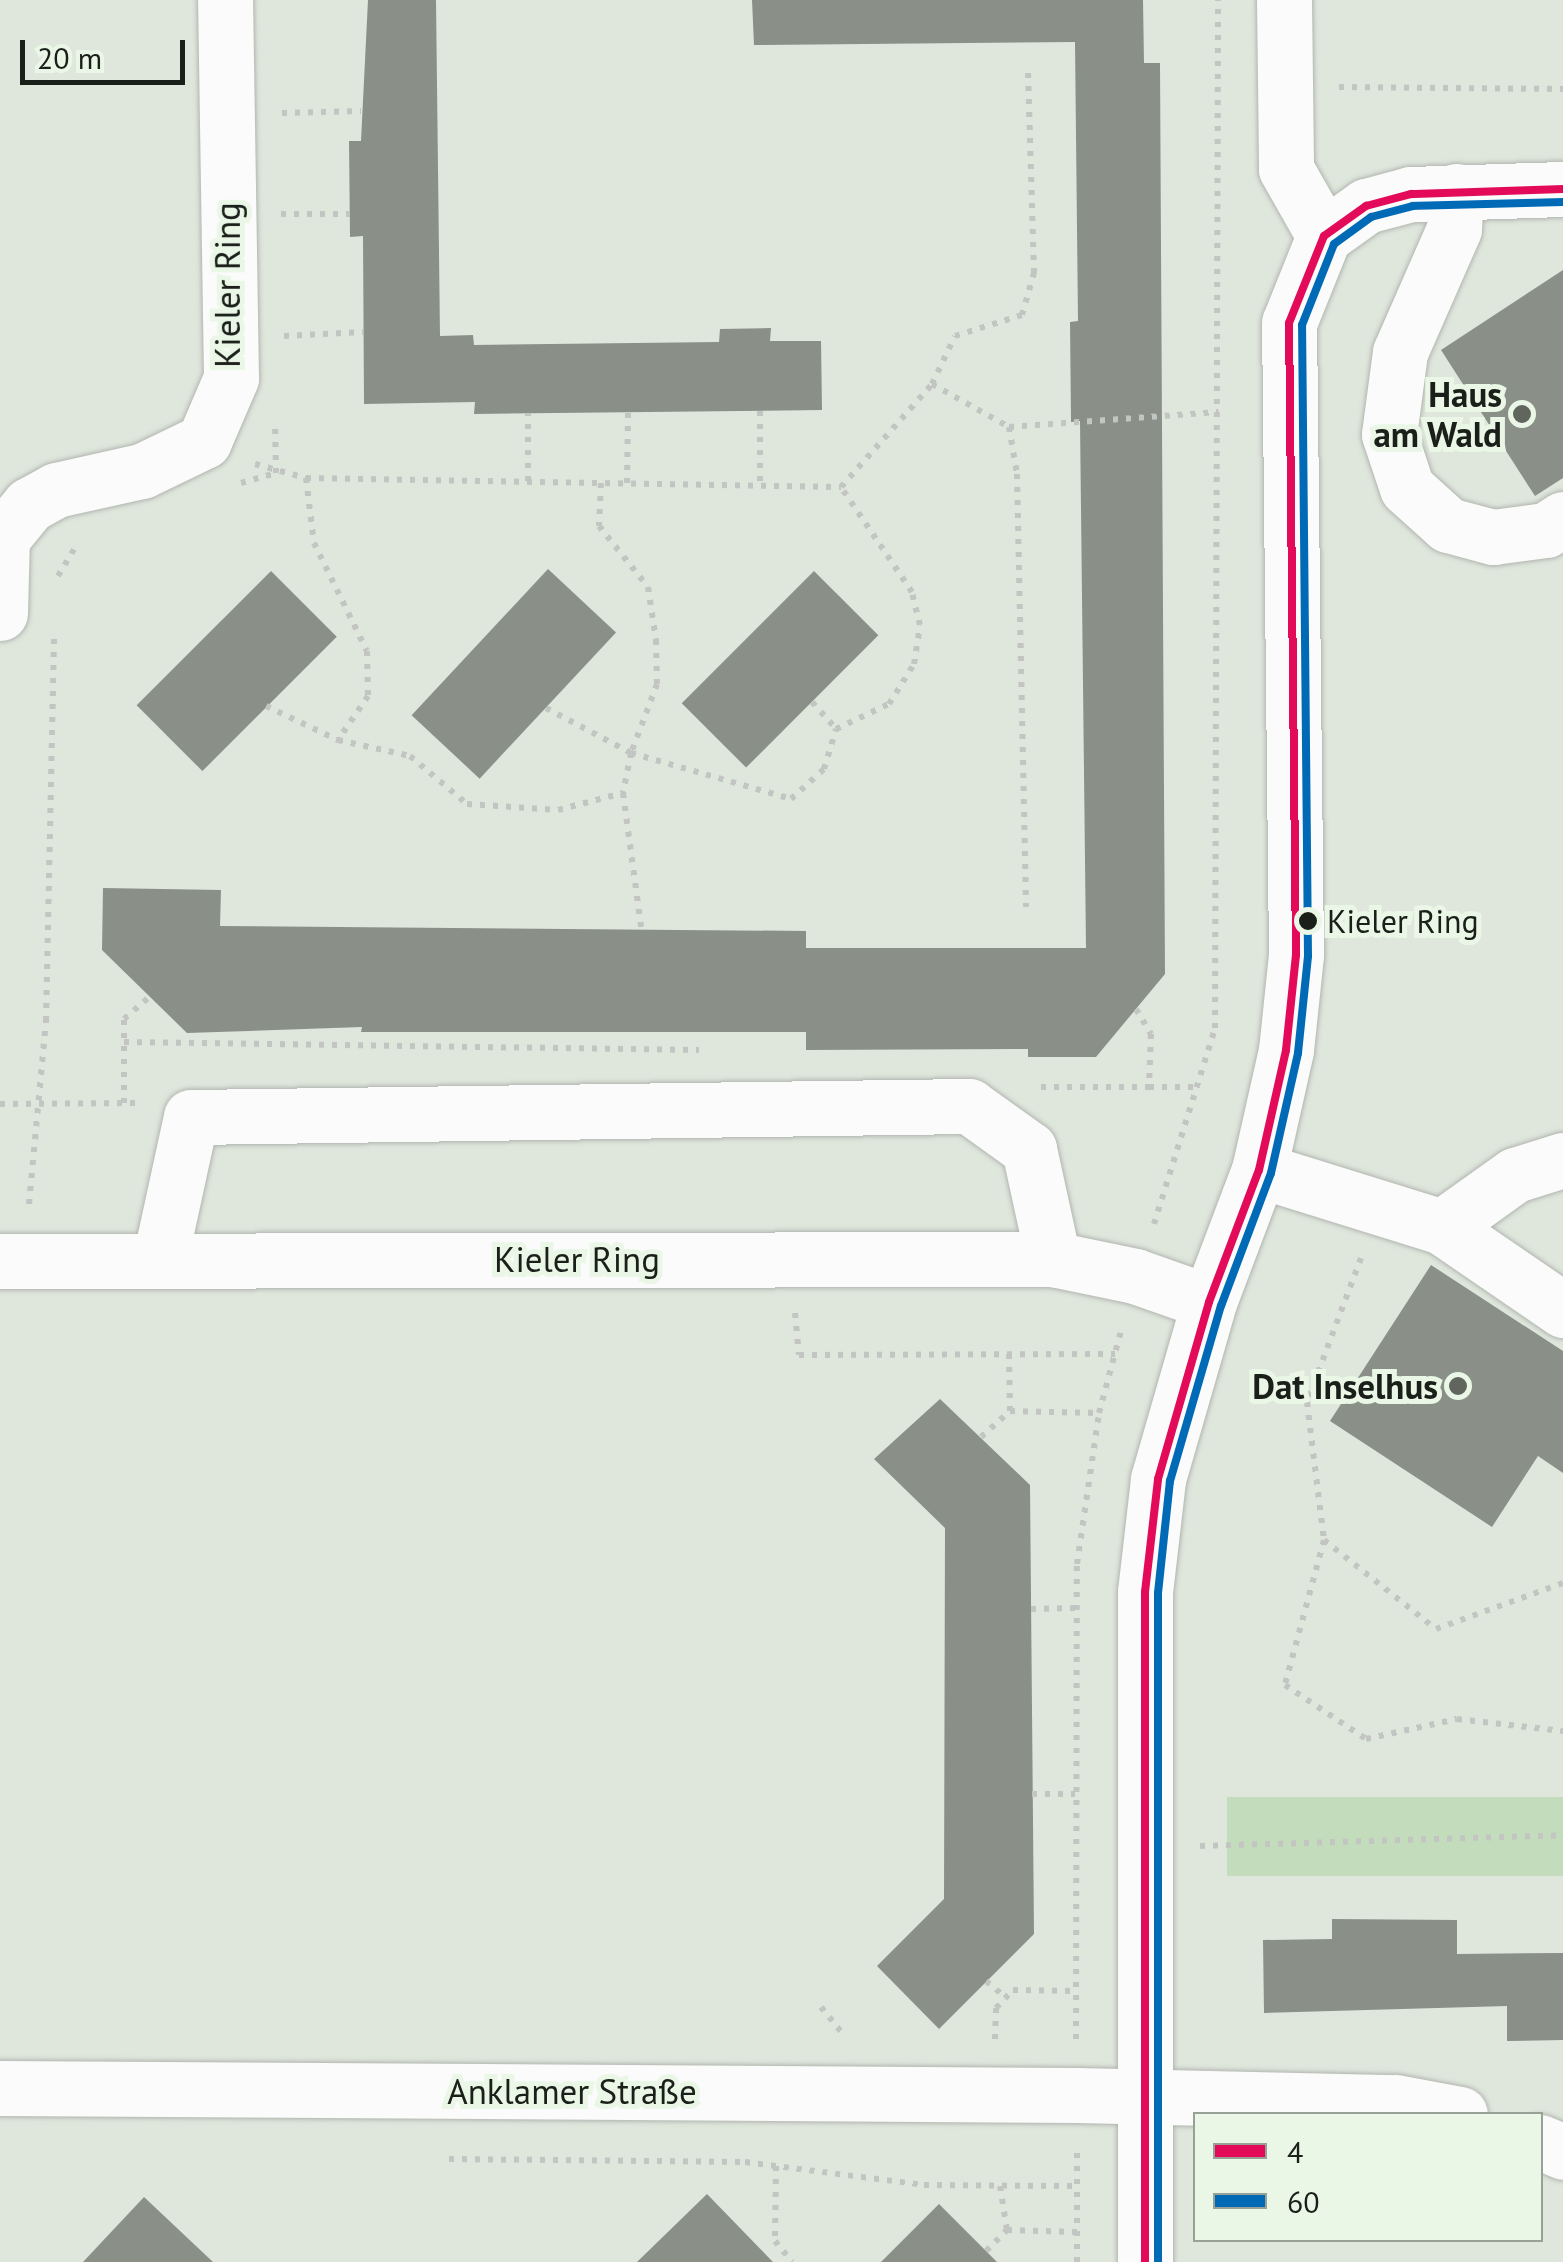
<!DOCTYPE html>
<meta charset="utf-8">
<style>
body{margin:0}
#map{position:relative;width:1563px;height:2262px;overflow:hidden;background:#dfe6dc;font-family:"PT Sans",sans-serif}
div>[style]{position:absolute}
.green>*{inset:0;background:#c3dcbc;transform-origin:0 0}
.building>*{inset:0;background:#8a9088;transform-origin:0 0}
.path>*{height:6px;margin-top:-3px;transform-origin:0;background:repeating-linear-gradient(90deg,#c2c5c1 0 5px,transparent 0 13px)}
.roads{filter:drop-shadow(0 0 2px #b1b6af) drop-shadow(0 0 2px #b1b6af)}
.minor>*{height:55px;margin:-27.5px;padding:0 27.5px;transform-origin:27.5px;border-radius:27.5px;background:#fafbfa}
.bus-1>*{height:8px;margin:-4px;padding:0 4px;transform-origin:4px;border-radius:4px;background:#e30b59}
.bus-2>*{height:8px;margin:-4px;padding:0 4px;transform-origin:4px;border-radius:4px;background:#006ab7}
.dots>*{width:28px;height:28px;translate:-50% -50%;box-sizing:border-box;border:5px solid #eaf7e7;border-radius:50%}
span{translate:-50% -50%;white-space:nowrap;text-align:center;line-height:1.15;-webkit-text-stroke:10px #eaf7e7;paint-order:stroke}
.bus-label{font-size:32px;color:#1b1f1a}
.left{translate:0 -50%;text-align:left}
.street-label{font-size:35px;color:#1b1f1a}
.poi-label{font-size:35px;color:#1b1f1a;font-weight:700}
.right{translate:-100% -50%;text-align:right}
.legend{position:absolute;left:1193px;top:2112px;width:350px;height:130px;box-sizing:border-box;background:#eaf7e7;border:2px solid #97a195;margin:0;padding:12px 18px;list-style:none;font-size:30px;color:#1b1f1a}
.legend li{display:flex;align-items:center;gap:20px;height:50px}
.legend b{width:50px;border:2px solid #97a195}
.scale{position:absolute;left:20px;top:40px;width:165px;height:45px;box-sizing:border-box;border:5px solid #1b1f1a;border-top:0;padding-left:12px;font-size:30px;line-height:35px;white-space:nowrap;color:#1b1f1a;-webkit-text-stroke:8px #eaf7e7;paint-order:stroke}
</style>
<div id="map">
<div class="green">
<div style="left:1563px;top:1797px;width:79px;height:336px;rotate:90deg"></div>
</div>
<div class="building">
<div style="clip-path:polygon(368px 0,436px 0,440px 336px,473px 335px,474px 345px,719px 342px,720px 329px,771px 328px,770px 341px,821px 341px,822px 410px,474px 414px,475px 402px,364px 404px,363px 236px,350px 237px,349px 141px,361px 141px)"></div>
<div style="clip-path:polygon(752px 0,1143px 0,1144px 63px,1160px 63px,1165px 974px,1096px 1057px,1028px 1057px,1028px 1049px,806px 1050px,806px 1032px,361px 1032px,362px 1027px,187px 1033px,102px 950px,103px 888px,221px 890px,220px 926px,806px 931px,806px 948px,1086px 948px,1080px 421px,1071px 422px,1070px 322px,1078px 321px,1075px 42px,754px 45px)"></div>
<div style="clip-path:polygon(1563px 270px,1563px 478px,1535px 496px,1441px 350px)"></div>
<div style="left:548px;top:569px;width:93px;height:200px;rotate:43deg"></div>
<div style="left:271px;top:571px;width:93px;height:190px;rotate:45deg"></div>
<div style="left:814px;top:571px;width:91px;height:187px;rotate:45deg"></div>
<div style="clip-path:polygon(1431px 1265px,1563px 1351px,1563px 1473px,1538px 1456px,1492px 1527px,1330px 1421px)"></div>
<div style="clip-path:polygon(940px 1399px,1030px 1485px,1034px 1934px,939px 2029px,877px 1966px,944px 1899px,945px 1528px,874px 1459px)"></div>
<div style="clip-path:polygon(1332px 1919px,1457px 1920px,1457px 1954px,1563px 1953px,1563px 2040px,1507px 2041px,1507px 2006px,1264px 2013px,1263px 1940px,1332px 1939px)"></div>
<div style="clip-path:polygon(707px 2194px,773px 2262px,637px 2262px)"></div>
<div style="clip-path:polygon(144px 2197px,213px 2262px,83px 2262px)"></div>
<div style="clip-path:polygon(939px 2204px,997px 2262px,881px 2262px)"></div>
</div>
<div class="path">
<div style="left:1339px;top:87px;width:224px;rotate:0.5deg"></div>
<div style="left:282px;top:113px;width:79px;rotate:-1.5deg"></div>
<div style="left:281px;top:214px;width:69px"></div>
<div style="left:284px;top:336px;width:79px;rotate:-2.9deg"></div>
<div style="left:932px;top:384px;width:88px;rotate:29.2deg"></div>
<div style="left:1009px;top:427px;width:48px;rotate:80.3deg"></div>
<div style="left:1017px;top:474px;width:433px;rotate:88.8deg"></div>
<div style="left:760px;top:411px;width:70px;rotate:90deg"></div>
<div style="left:1009px;top:427px;width:210px;rotate:-4.1deg"></div>
<div style="left:255px;top:464px;width:53px;rotate:15.4deg"></div>
<div style="left:306px;top:478px;width:535px;rotate:0.96deg"></div>
<div style="left:841px;top:487px;width:137px;rotate:-48.5deg"></div>
<div style="left:932px;top:384px;width:53px;rotate:-64.4deg"></div>
<div style="left:955px;top:336px;width:70px;rotate:-17.4deg"></div>
<div style="left:1022px;top:315px;width:44px;rotate:-74.1deg"></div>
<div style="left:1034px;top:273px;width:200px;rotate:-91.7deg"></div>
<div style="left:306px;top:478px;width:65px;rotate:83deg"></div>
<div style="left:314px;top:543px;width:120px;rotate:63.9deg"></div>
<div style="left:367px;top:651px;width:45px;rotate:88.7deg"></div>
<div style="left:368px;top:696px;width:53px;rotate:124.3deg"></div>
<div style="left:338px;top:740px;width:74px;rotate:12.5deg"></div>
<div style="left:410px;top:756px;width:75px;rotate:40.1deg"></div>
<div style="left:467px;top:804px;width:91px;rotate:3.8deg"></div>
<div style="left:558px;top:810px;width:67px;rotate:-14.7deg"></div>
<div style="left:528px;top:481px;width:68px;rotate:-90deg"></div>
<div style="left:241px;top:483px;width:36px;rotate:-16deg"></div>
<div style="left:276px;top:473px;width:52px;rotate:-91.1deg"></div>
<div style="left:601px;top:483px;width:43px;rotate:92.7deg"></div>
<div style="left:599px;top:526px;width:78px;rotate:51.2deg"></div>
<div style="left:648px;top:587px;width:54px;rotate:81.4deg"></div>
<div style="left:656px;top:640px;width:44px;rotate:88.7deg"></div>
<div style="left:657px;top:684px;width:74px;rotate:110.6deg"></div>
<div style="left:631px;top:753px;width:166px;rotate:16deg"></div>
<div style="left:791px;top:799px;width:45px;rotate:-42.3deg"></div>
<div style="left:824px;top:769px;width:42px;rotate:-73.3deg"></div>
<div style="left:836px;top:729px;width:59px;rotate:-25.3deg"></div>
<div style="left:889px;top:704px;width:47px;rotate:-58deg"></div>
<div style="left:914px;top:664px;width:39px;rotate:-81deg"></div>
<div style="left:920px;top:625px;width:34px;rotate:-104deg"></div>
<div style="left:912px;top:592px;width:127px;rotate:-124.1deg"></div>
<div style="left:627px;top:483px;width:71px;rotate:-89.2deg"></div>
<div style="left:58px;top:576px;width:37px;rotate:-59deg"></div>
<div style="left:812px;top:702px;width:36px;rotate:48deg"></div>
<div style="left:266px;top:706px;width:80px;rotate:25.3deg"></div>
<div style="left:546px;top:708px;width:96px;rotate:27.9deg"></div>
<div style="left:631px;top:753px;width:41px;rotate:101.3deg"></div>
<div style="left:623px;top:793px;width:142px;rotate:82.3deg"></div>
<div style="left:1136px;top:1009px;width:29px;rotate:59deg"></div>
<div style="left:1151px;top:1034px;width:53px;rotate:92.2deg"></div>
<div style="left:1149px;top:1087px;width:52px"></div>
<div style="left:124px;top:1042px;width:575px;rotate:0.8deg"></div>
<div style="left:1041px;top:1087px;width:108px"></div>
<div style="left:124px;top:1103px;width:84px;rotate:-90deg"></div>
<div style="left:124px;top:1019px;width:35px;rotate:-41deg"></div>
<div style="left:0;top:1104px;width:138px;rotate:-0.4deg"></div>
<div style="left:29px;top:1204px;width:184px;rotate:-84.7deg"></div>
<div style="left:46px;top:1021px;width:388px;rotate:-88.8deg"></div>
<div style="left:1154px;top:1224px;width:205px;rotate:-72.7deg"></div>
<div style="left:1215px;top:1028px;width:1028px;rotate:-89.83deg"></div>
<div style="left:1361px;top:1258px;width:154px;rotate:110.6deg"></div>
<div style="left:1307px;top:1402px;width:139px;rotate:83deg"></div>
<div style="left:1324px;top:1540px;width:143px;rotate:38.5deg"></div>
<div style="left:1436px;top:1629px;width:135px;rotate:-19.9deg"></div>
<div style="left:795px;top:1313px;width:42px;rotate:84.6deg"></div>
<div style="left:799px;top:1355px;width:316px;rotate:-0.2deg"></div>
<div style="left:1009px;top:1354px;width:57px;rotate:89deg"></div>
<div style="left:1010px;top:1411px;width:89px;rotate:1.3deg"></div>
<div style="left:981px;top:1437px;width:39px;rotate:-42deg"></div>
<div style="left:1324px;top:1540px;width:150px;rotate:105.1deg"></div>
<div style="left:1285px;top:1685px;width:97px;rotate:33.7deg"></div>
<div style="left:1366px;top:1739px;width:93px;rotate:-12.4deg"></div>
<div style="left:1457px;top:1719px;width:107px;rotate:6.5deg"></div>
<div style="left:1031px;top:1609px;width:45px;rotate:-1.3deg"></div>
<div style="left:1032px;top:1794px;width:43px"></div>
<div style="left:1200px;top:1846px;width:363px;rotate:-1.7deg"></div>
<div style="left:986px;top:1981px;width:26px;rotate:40deg"></div>
<div style="left:821px;top:2007px;width:38px;rotate:51deg"></div>
<div style="left:995px;top:2039px;width:31px;rotate:-88deg"></div>
<div style="left:996px;top:2008px;width:25px;rotate:-47deg"></div>
<div style="left:1013px;top:1990px;width:64px;rotate:0.9deg"></div>
<div style="left:1076px;top:2039px;width:475px;rotate:-89.9deg"></div>
<div style="left:1077px;top:1564px;width:153px;rotate:-81.7deg"></div>
<div style="left:1099px;top:1413px;width:89px;rotate:-75deg"></div>
<div style="left:449px;top:2159px;width:296px;rotate:0.6deg"></div>
<div style="left:745px;top:2162px;width:180px;rotate:7.3deg"></div>
<div style="left:924px;top:2185px;width:153px;rotate:0.4deg"></div>
<div style="left:776px;top:2166px;width:75px;rotate:90.8deg"></div>
<div style="left:775px;top:2241px;width:27px;rotate:51deg"></div>
<div style="left:1000px;top:2186px;width:45px;rotate:81deg"></div>
<div style="left:986px;top:2251px;width:30px;rotate:-45deg"></div>
<div style="left:1007px;top:2230px;width:70px;rotate:1.6deg"></div>
<div style="left:1077px;top:2262px;width:115px;rotate:-90deg"></div>
</div>
<div class="roads">
<div class="minor">
<div style="left:1284px;top:0;width:169px;rotate:89.3deg"></div>
<div style="left:1286px;top:169px;width:77px;rotate:60.4deg"></div>
<div style="left:1456px;top:191px;width:38px;rotate:93deg"></div>
<div style="left:1454px;top:229px;width:134px;rotate:113.7deg"></div>
<div style="left:1400px;top:352px;width:83px;rotate:97.6deg"></div>
<div style="left:1389px;top:434px;width:57px;rotate:71.6deg"></div>
<div style="left:1407px;top:488px;width:55px;rotate:42.1deg"></div>
<div style="left:1448px;top:525px;width:47px;rotate:14.9deg"></div>
<div style="left:1493px;top:537px;width:53px;rotate:-7.5deg"></div>
<div style="left:1546px;top:530px;width:20px;rotate:-33deg"></div>
<div style="left:0;top:613px;width:75px;rotate:-88.5deg"></div>
<div style="left:2px;top:538px;width:43px;rotate:-50.7deg"></div>
<div style="left:29px;top:505px;width:31px;rotate:-29deg"></div>
<div style="left:56px;top:490px;width:88px;rotate:-12.5deg"></div>
<div style="left:142px;top:471px;width:69px;rotate:-25.8deg"></div>
<div style="left:204px;top:441px;width:69px;rotate:-66.8deg"></div>
<div style="left:231px;top:378px;width:378px;rotate:-90.9deg"></div>
<div style="left:1259px;top:1170px;width:192px;rotate:17.3deg"></div>
<div style="left:1442px;top:1227px;width:90px;rotate:-35.5deg"></div>
<div style="left:1515px;top:1175px;width:50px;rotate:-17.4deg"></div>
<div style="left:1442px;top:1227px;width:147px;rotate:34.4deg"></div>
<div style="left:160px;top:1259px;width:145px;rotate:-77.7deg"></div>
<div style="left:191px;top:1117px;width:778px;rotate:-0.81deg"></div>
<div style="left:969px;top:1106px;width:74px;rotate:35.6deg"></div>
<div style="left:1029px;top:1149px;width:113px;rotate:77.7deg"></div>
<div style="left:0;top:1261px;width:1053px;rotate:-0.11deg"></div>
<div style="left:1053px;top:1259px;width:84px;rotate:11.7deg"></div>
<div style="left:1135px;top:1276px;width:78px;rotate:19.4deg"></div>
<div style="left:0;top:2088px;width:1077px;rotate:0.37deg"></div>
<div style="left:1077px;top:2095px;width:319px;rotate:1.3deg"></div>
<div style="left:1396px;top:2102px;width:65px;rotate:10.6deg"></div>
<div style="left:1540px;top:2142px;width:25px;rotate:23deg"></div>
<div style="left:1145px;top:2262px;width:670px;rotate:-90deg"></div>
<div style="left:1145px;top:1592px;width:114px;rotate:-83.4deg"></div>
<div style="left:1158px;top:1479px;width:184px;rotate:-73.9deg"></div>
<div style="left:1209px;top:1302px;width:141px;rotate:-69.3deg"></div>
<div style="left:1259px;top:1170px;width:123px;rotate:-77.3deg"></div>
<div style="left:1286px;top:1050px;width:96px;rotate:-84deg"></div>
<div style="left:1296px;top:955px;width:632px;rotate:-90.63deg"></div>
<div style="left:1289px;top:323px;width:94px;rotate:-68.1deg"></div>
<div style="left:1324px;top:236px;width:52px;rotate:-35.5deg"></div>
<div style="left:1366px;top:206px;width:47px;rotate:-14.9deg"></div>
<div style="left:1411px;top:194px;width:152px;rotate:-1.9deg"></div>
</div>
</div>
<div class="bus-1">
<div style="left:1145px;top:2262px;width:670px;rotate:-90deg"></div>
<div style="left:1145px;top:1592px;width:114px;rotate:-83.4deg"></div>
<div style="left:1158px;top:1479px;width:184px;rotate:-73.9deg"></div>
<div style="left:1209px;top:1302px;width:141px;rotate:-69.3deg"></div>
<div style="left:1259px;top:1170px;width:123px;rotate:-77.3deg"></div>
<div style="left:1286px;top:1050px;width:96px;rotate:-84deg"></div>
<div style="left:1296px;top:955px;width:632px;rotate:-90.63deg"></div>
<div style="left:1289px;top:323px;width:94px;rotate:-68.1deg"></div>
<div style="left:1324px;top:236px;width:52px;rotate:-35.5deg"></div>
<div style="left:1366px;top:206px;width:47px;rotate:-14.9deg"></div>
<div style="left:1411px;top:194px;width:152px;rotate:-1.9deg"></div>
</div>
<div class="bus-2">
<div style="left:1158px;top:2262px;width:669px;rotate:-90deg"></div>
<div style="left:1158px;top:1593px;width:113px;rotate:-83.9deg"></div>
<div style="left:1170px;top:1481px;width:182px;rotate:-73.8deg"></div>
<div style="left:1221px;top:1306px;width:142px;rotate:-69.4deg"></div>
<div style="left:1271px;top:1173px;width:123px;rotate:-77.3deg"></div>
<div style="left:1298px;top:1053px;width:98px;rotate:-84.1deg"></div>
<div style="left:1308px;top:956px;width:631px;rotate:-90.54deg"></div>
<div style="left:1302px;top:325px;width:87px;rotate:-68.4deg"></div>
<div style="left:1334px;top:244px;width:46px;rotate:-36.1deg"></div>
<div style="left:1371px;top:217px;width:43px;rotate:-14.7deg"></div>
<div style="left:1413px;top:206px;width:150px;rotate:-1.5deg"></div>
</div>
<div class="dots">
<div style="left:1522px;top:414px;background:#60655e"></div>
<div style="left:1308px;top:921px;background:#1b1f1a"></div>
<div style="left:1458px;top:1386px;background:#60655e"></div>
</div>
<div class="bus-label">
<span class="left" style="left:1327px;top:921px">Kieler Ring</span>
</div>
<div class="street-label">
<span style="left:227px;top:285px;rotate:-90deg">Kieler Ring</span>
<span style="left:577px;top:1259px">Kieler Ring</span>
<span style="left:572px;top:2091px">Anklamer Straße</span>
</div>
<div class="poi-label">
<span class="right" style="left:1502px;top:414px">Haus<br>am Wald</span>
<span class="right" style="left:1438px;top:1386px">Dat Inselhus</span>
</div>
<ul class="legend">
<li><b style="height:12px;background:#e30b59"></b>4</li>
<li><b style="height:12px;background:#006ab7"></b>60</li>
</ul>
<div class="scale">20 m</div>
</div>
